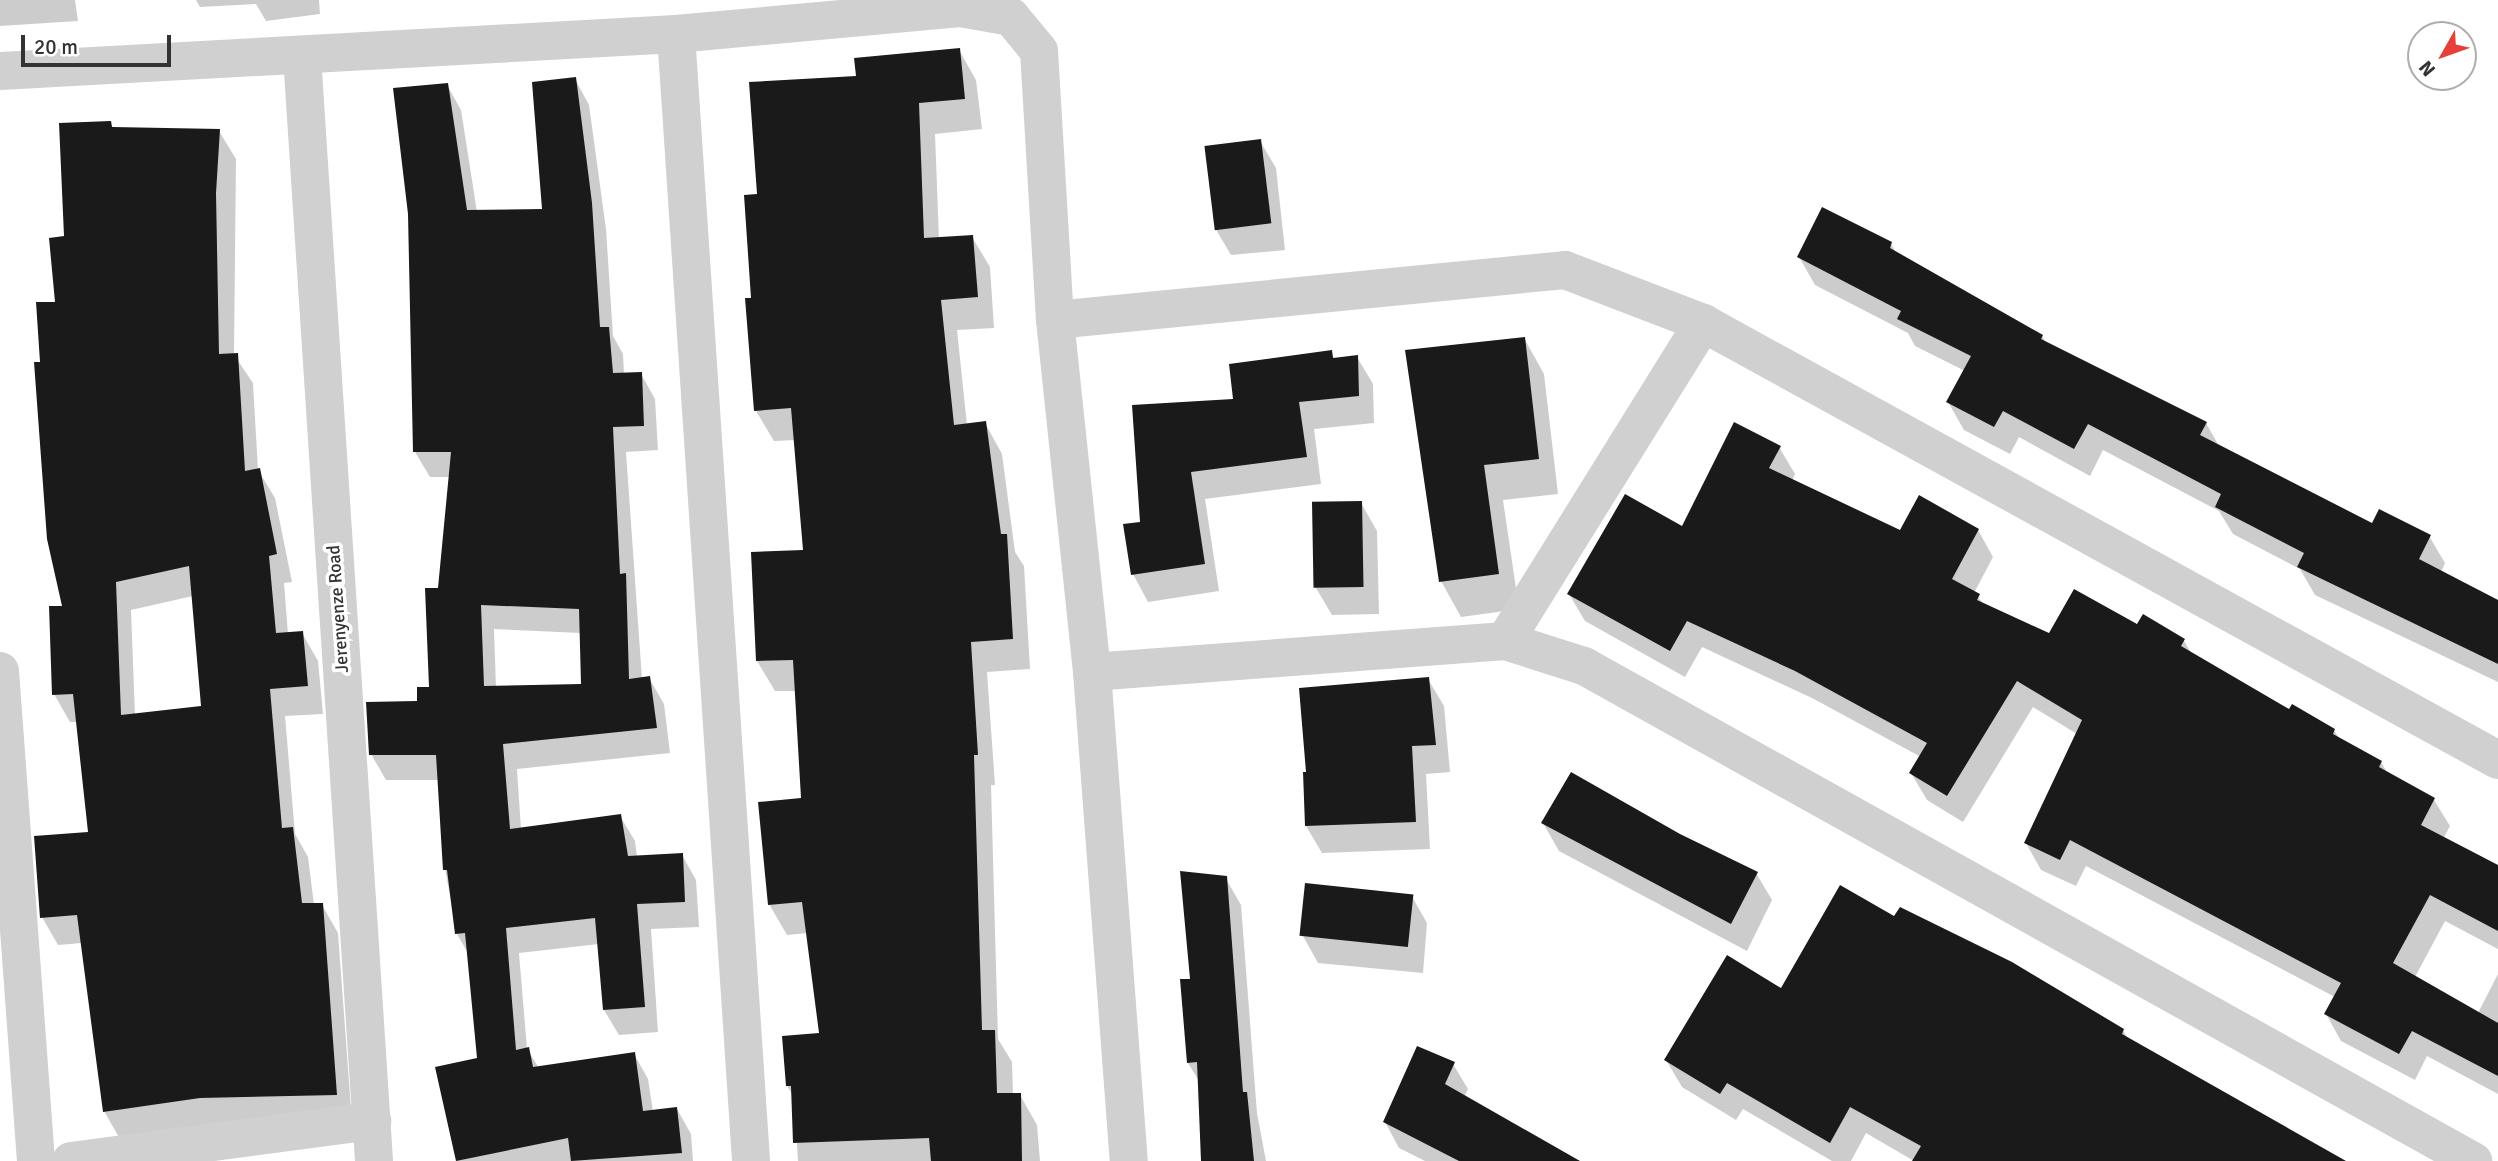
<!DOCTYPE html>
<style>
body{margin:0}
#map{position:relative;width:2498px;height:1161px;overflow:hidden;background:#fff;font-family:Signika,sans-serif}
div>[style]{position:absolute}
.shadow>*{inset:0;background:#0003}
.building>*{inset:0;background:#1a1a1a;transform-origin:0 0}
.street>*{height:38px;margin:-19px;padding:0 19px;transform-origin:19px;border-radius:19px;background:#d0d0d0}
span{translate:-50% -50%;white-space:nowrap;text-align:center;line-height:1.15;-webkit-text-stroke:7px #fff;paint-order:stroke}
.street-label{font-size:18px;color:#333}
.north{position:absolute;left:2407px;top:21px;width:70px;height:70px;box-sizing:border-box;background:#fff;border:2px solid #adadad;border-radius:50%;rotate:230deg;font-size:19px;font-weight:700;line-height:28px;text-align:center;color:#333}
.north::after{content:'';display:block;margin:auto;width:24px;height:32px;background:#e54039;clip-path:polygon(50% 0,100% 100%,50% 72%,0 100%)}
.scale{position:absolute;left:21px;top:35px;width:150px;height:32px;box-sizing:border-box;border:4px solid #333;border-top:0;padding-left:9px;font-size:21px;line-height:24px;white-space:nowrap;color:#333;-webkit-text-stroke:5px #fff;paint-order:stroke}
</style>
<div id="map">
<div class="shadow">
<div style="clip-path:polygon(0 0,75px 0,78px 21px,0 26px)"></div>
<div style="clip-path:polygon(196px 0,319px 0,320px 14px,266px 21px,256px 4px,200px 7px)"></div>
<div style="clip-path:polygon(959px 50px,976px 80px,982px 129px,935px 134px,939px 239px,972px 237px,990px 267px,994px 328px,957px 330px,967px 425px,985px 423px,1002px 454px,1015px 552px,1024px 566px,1030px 669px,987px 672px,995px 785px,991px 785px,998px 1039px,1012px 1062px,1013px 1095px,1020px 1095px,1037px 1125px,1040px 1161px,798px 1161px,794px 1097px,787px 1086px,821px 1035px,808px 933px,787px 935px,769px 904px,803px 800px,797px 691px,775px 691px,757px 661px,805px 552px,796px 440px,774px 441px,756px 411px,747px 300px,753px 299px,758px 196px,858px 77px)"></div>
<div style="clip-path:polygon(evenodd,575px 79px,589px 105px,606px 229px,613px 336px,623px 354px,624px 375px,641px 374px,655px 399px,658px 450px,626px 452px,642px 679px,649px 678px,664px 704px,670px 753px,517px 769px,521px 829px,620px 816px,635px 841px,637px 857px,682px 855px,696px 880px,699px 927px,651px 929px,658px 1032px,619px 1035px,604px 1010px,599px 944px,519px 953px,527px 1049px,539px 1068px,634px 1054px,648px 1079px,653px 1112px,677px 1109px,691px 1134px,693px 1161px,457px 1161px,437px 1068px,478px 1060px,469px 955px,457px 934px,445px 869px,439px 780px,386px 780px,371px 754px,431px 689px,450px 477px,430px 477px,415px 452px,447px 85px,461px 110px,477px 212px,544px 211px,575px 79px,494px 629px,581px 633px,583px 686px,496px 688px,494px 629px)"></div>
<div style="clip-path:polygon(evenodd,110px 123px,114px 129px,219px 131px,236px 159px,234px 355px,253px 383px,258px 470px,275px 498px,292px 582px,284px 583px,288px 634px,302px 633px,318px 661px,323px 714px,285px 716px,295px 834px,308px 857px,314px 905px,322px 905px,338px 933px,352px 1122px,120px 1139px,104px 1111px,82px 943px,58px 945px,42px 917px,90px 833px,78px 722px,70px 722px,54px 694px,65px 608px,41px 363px,57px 303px,66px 238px,110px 123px,193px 596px,203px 708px,135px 715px,131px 610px,193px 596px)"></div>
<div style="clip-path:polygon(1260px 141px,1276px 168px,1285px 250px,1231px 255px,1215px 228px)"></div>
<div style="clip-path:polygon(1891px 244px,1897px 254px,2042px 336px,2046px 343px,2206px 423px,2219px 446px,2373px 526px,2429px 536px,2445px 563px,2441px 572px,2498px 600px,2498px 682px,2315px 595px,2300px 569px,2233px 534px,2219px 511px,2103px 450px,2090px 476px,2019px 437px,2010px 454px,1964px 430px,1948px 402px,1965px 371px,1915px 346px,1908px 333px,1815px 285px,1799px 257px)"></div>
<div style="clip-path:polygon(1524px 338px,1544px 374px,1558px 494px,1503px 500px,1519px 609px,1461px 617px,1441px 581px)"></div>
<div style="clip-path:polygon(1331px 352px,1335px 360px,1357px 357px,1373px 384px,1374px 423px,1314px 429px,1321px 484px,1205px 499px,1219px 591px,1148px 602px,1133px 574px,1142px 523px,1235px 401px)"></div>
<div style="clip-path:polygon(1779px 447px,1795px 474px,1792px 481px,1901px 532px,1978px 530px,1993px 557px,1974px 593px,1985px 605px,2050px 635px,2138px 626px,2184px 641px,2192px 654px,2290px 711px,2334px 730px,2340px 740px,2381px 762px,2388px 774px,2434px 800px,2450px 826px,2443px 839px,2498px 869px,2498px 949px,2445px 921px,2415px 977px,2478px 1013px,2498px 974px,2498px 1094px,2427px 1056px,2415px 1080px,2341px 1041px,2326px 1014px,2335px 997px,2086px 866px,2076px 886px,2041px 870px,2026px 843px,2077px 734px,2033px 707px,1963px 822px,1927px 800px,1911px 773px,1921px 757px,1812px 698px,1702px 647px,1685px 677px,1585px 621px,1569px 594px,1683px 529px)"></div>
<div style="clip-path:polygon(1361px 503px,1377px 531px,1379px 614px,1332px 615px,1316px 588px)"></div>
<div style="clip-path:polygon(1428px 679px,1444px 706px,1450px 772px,1426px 774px,1430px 849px,1322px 853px,1306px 826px)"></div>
<div style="clip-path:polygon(1543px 823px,1679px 836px,1756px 873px,1772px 900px,1747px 951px,1559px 851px)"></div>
<div style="clip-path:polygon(1225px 877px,1241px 905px,1257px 1113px,1266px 1161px,1202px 1161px,1199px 1081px,1188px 1063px,1192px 980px)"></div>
<div style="clip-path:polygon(1411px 895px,1427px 923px,1423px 973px,1318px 963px,1303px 936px)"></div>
<div style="clip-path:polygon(1895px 919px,2123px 1030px,2128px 1039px,2335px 1161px,1914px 1161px,1866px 1133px,1851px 1161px,1832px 1161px,1743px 1109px,1736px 1120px,1682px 1087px,1666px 1060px)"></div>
<div style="clip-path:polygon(1453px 1064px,1468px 1089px,1464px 1097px,1574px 1161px,1425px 1161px,1399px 1148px,1385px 1122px)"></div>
</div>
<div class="building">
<div style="clip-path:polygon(960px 48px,965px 99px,919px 103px,924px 238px,973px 235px,978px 297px,941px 300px,954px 425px,986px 421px,1001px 534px,1007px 534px,1013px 639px,971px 642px,978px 755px,974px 755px,982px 1030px,995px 1030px,997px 1093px,1021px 1093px,1022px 1161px,931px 1161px,929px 1138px,793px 1143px,791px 1086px,786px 1086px,782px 1036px,819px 1033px,802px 902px,768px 905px,758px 802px,801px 798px,793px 660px,756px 661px,751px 552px,803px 550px,791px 408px,754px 411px,745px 298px,751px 298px,744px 195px,757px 194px,749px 82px,856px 76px,854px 58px)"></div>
<div style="clip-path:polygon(evenodd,576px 77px,592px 203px,600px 327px,609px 327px,613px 373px,642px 372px,644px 426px,613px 427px,620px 574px,626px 573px,629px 679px,650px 676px,657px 728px,503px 744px,510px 829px,621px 814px,628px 856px,683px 853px,685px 902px,637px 904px,645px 1007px,603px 1010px,595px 918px,506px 928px,516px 1050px,529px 1047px,533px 1067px,635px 1052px,643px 1111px,677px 1107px,682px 1153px,571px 1161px,568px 1138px,456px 1161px,435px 1067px,477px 1058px,465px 933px,455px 934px,447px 870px,443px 870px,436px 755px,369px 755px,366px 702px,417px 701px,417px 687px,429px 687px,425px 588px,438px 588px,451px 452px,413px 452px,408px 214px,393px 88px,448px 83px,467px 210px,542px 209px,532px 82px,576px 77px,481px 605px,579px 609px,581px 684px,484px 686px,481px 605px)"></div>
<div style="clip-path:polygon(evenodd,111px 121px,112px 127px,220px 129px,216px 193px,219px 354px,238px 353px,245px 471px,260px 468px,277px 554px,269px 556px,276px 633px,303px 631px,308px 686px,270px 689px,282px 828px,293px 827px,302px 903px,323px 903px,337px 1095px,200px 1098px,103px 1112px,77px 915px,40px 918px,34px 836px,88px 832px,73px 694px,52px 695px,49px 606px,62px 606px,47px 539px,34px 362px,40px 362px,36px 302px,55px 302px,49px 238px,64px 236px,59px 123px,111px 121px,189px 566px,201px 706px,121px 715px,116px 582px,189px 566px)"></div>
<div style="left:1261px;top:139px;width:85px;height:57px;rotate:83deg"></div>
<div style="clip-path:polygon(1822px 207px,1892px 242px,1890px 248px,2043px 335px,2041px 339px,2207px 422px,2200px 435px,2372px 523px,2379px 509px,2431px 535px,2419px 559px,2498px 600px,2498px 664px,2297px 567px,2304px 553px,2215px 507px,2221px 494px,2088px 424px,2074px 449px,2003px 411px,1994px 427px,1946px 402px,1971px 356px,1897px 319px,1901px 311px,1797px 257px)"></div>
<div style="clip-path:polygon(1525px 337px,1539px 459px,1484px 465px,1499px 574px,1439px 582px,1405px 350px)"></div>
<div style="clip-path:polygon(1332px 350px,1333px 358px,1358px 355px,1359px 396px,1299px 402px,1307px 457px,1191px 472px,1205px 564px,1131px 575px,1123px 524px,1140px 522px,1132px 405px,1233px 399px,1229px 364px)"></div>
<div style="clip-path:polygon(1734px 422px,1781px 446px,1769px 468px,1900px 530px,1919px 495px,1979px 529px,1952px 579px,1980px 594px,1977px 600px,2049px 633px,2074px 589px,2137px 624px,2143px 614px,2185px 639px,2181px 646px,2289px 709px,2292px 704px,2335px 729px,2333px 734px,2382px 761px,2379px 767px,2435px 798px,2421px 825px,2498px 865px,2498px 931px,2430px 895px,2393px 963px,2498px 1023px,2498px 1076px,2412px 1031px,2399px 1054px,2324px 1014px,2341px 983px,2070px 840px,2060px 860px,2024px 843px,2082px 720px,2017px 681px,1947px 796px,1909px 773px,1927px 743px,1795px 671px,1687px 621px,1670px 651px,1567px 594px,1625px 494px,1682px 526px)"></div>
<div style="left:1362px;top:501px;width:86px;height:50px;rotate:89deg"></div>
<div style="clip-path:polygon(1429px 677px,1436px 745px,1412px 746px,1416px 822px,1305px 826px,1303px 772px,1306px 772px,1299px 688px)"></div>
<div style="clip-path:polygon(1571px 772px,1680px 834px,1758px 872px,1731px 924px,1541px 823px)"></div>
<div style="clip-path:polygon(1180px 871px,1227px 876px,1243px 1092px,1247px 1092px,1254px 1161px,1201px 1161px,1197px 1062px,1187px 1063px,1180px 979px,1190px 979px)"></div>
<div style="left:1305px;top:883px;width:109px;height:53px;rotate:6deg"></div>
<div style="clip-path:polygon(1840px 885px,1894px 916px,1900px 907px,2012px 962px,2124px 1029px,2122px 1034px,2346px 1161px,1912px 1161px,1921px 1146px,1850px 1107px,1830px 1143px,1727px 1083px,1720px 1094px,1664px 1060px,1727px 955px,1781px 988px)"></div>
<div style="clip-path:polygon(1417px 1046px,1455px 1062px,1445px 1084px,1580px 1161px,1459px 1161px,1383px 1122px)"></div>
</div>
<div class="street">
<div style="left:676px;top:34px;width:1129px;rotate:86.19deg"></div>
<div style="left:302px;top:56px;width:1107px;rotate:86.27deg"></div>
<div style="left:0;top:71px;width:677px;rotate:-3.13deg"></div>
<div style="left:676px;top:34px;width:285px;rotate:-5.2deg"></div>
<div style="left:960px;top:8px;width:52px;rotate:10deg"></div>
<div style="left:1011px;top:17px;width:44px;rotate:50.5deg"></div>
<div style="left:1039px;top:51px;width:269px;rotate:86.6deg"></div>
<div style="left:1055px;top:320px;width:354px;rotate:84deg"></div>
<div style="left:1092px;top:672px;width:490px;rotate:85.7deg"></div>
<div style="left:1055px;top:320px;width:512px;rotate:-5.6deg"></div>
<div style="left:1565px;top:270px;width:148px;rotate:21deg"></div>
<div style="left:1703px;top:323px;width:907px;rotate:28.8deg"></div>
<div style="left:1505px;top:641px;width:375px;rotate:-58.1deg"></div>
<div style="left:0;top:671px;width:491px;rotate:85.8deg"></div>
<div style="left:1092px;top:672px;width:414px;rotate:-4.3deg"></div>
<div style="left:1505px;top:641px;width:83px;rotate:17.6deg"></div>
<div style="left:1584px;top:666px;width:1018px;rotate:29.11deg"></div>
<div style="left:71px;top:1161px;width:304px;rotate:-7.6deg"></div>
</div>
<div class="street-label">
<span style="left:338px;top:609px;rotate:-94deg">Jerenyenze Road</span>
</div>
<div class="north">N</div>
<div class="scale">20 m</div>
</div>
